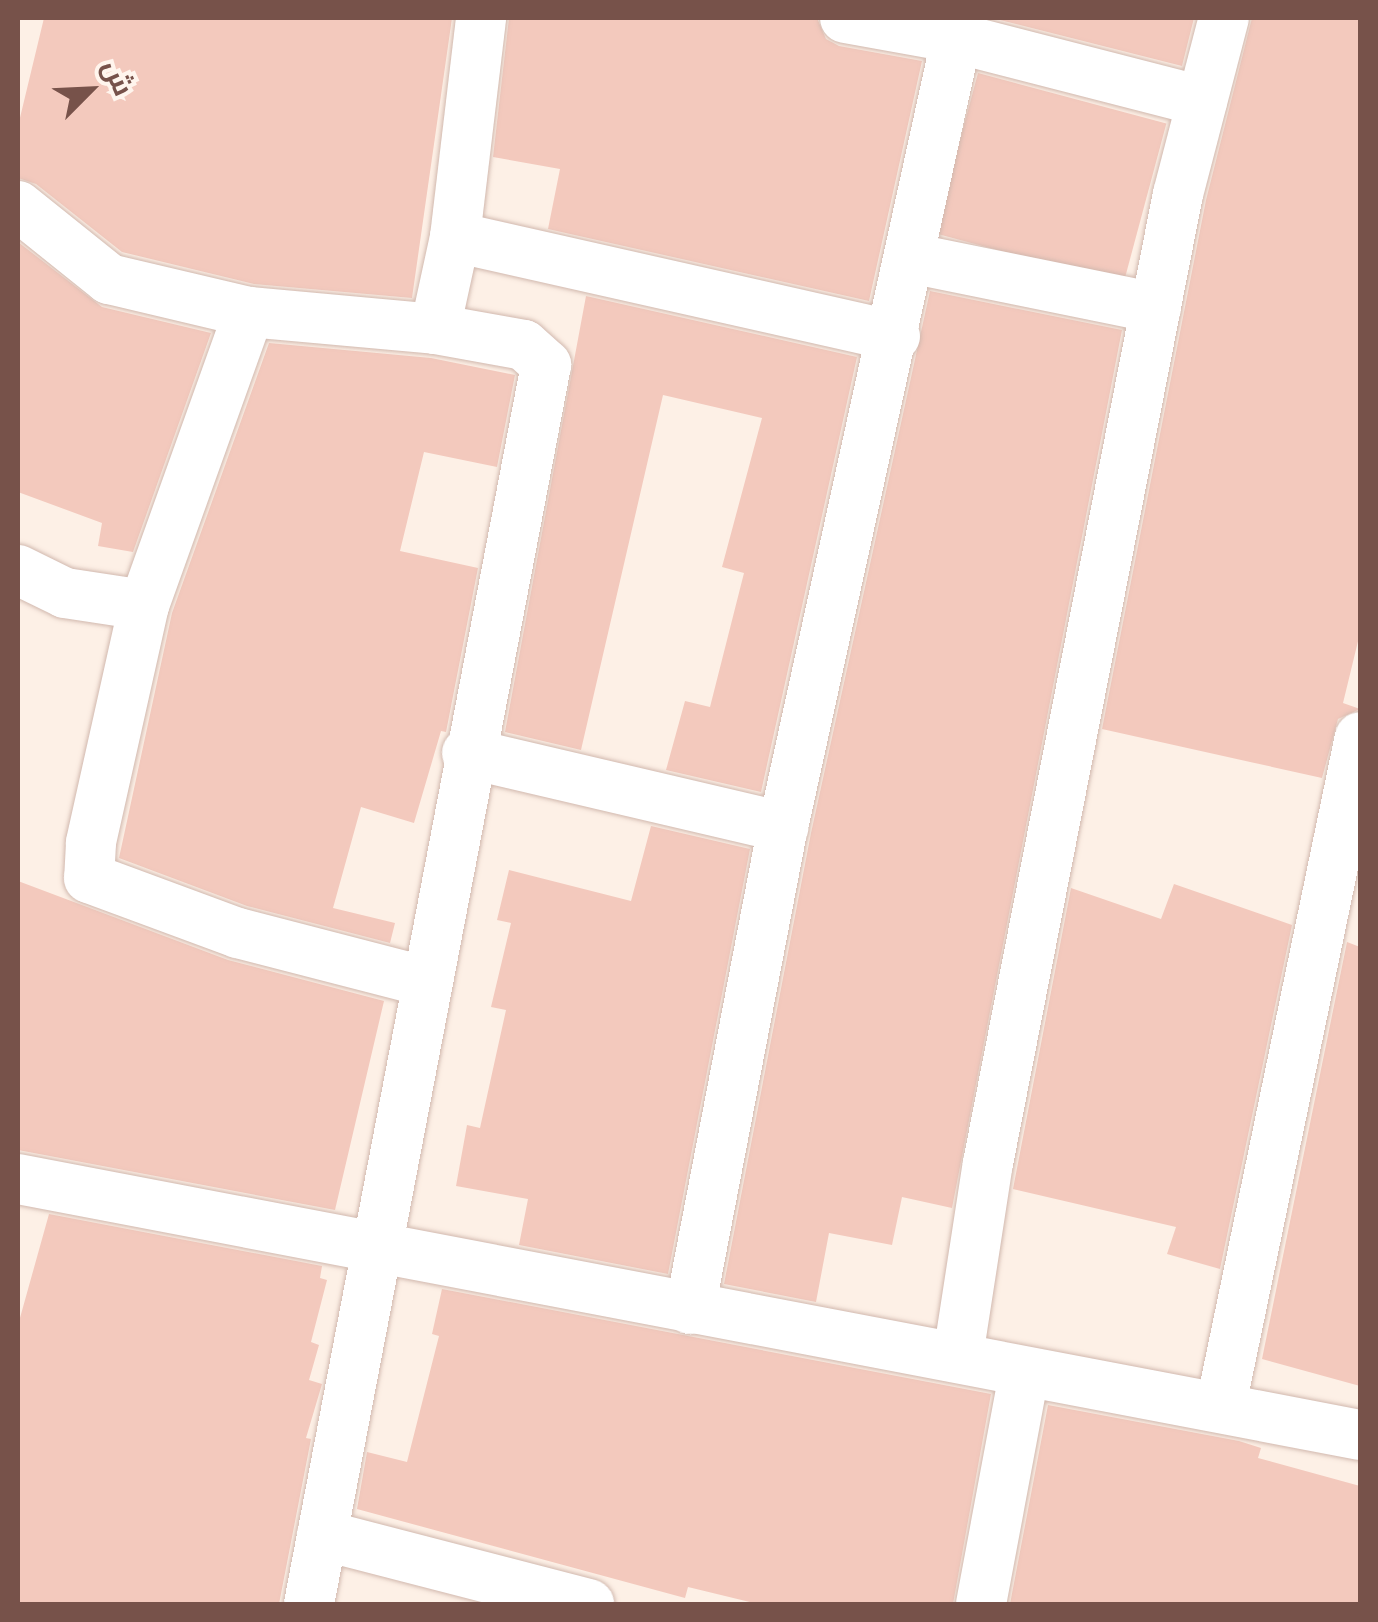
<!DOCTYPE html>
<meta charset="utf-8">
<style>
body{margin:0}
#map{position:relative;width:1378px;height:1622px;overflow:hidden;background:#fdf0e6;font-family:Raleway,Cairo,sans-serif}
div>[style]{position:absolute}
.building>*{inset:0;background:#f3c9bd;transform-origin:0 0}
.roads{filter:drop-shadow(0 0 2px #d1b8ae) drop-shadow(0 0 2px #d1b8ae)}
.minor>*{height:50px;margin:-25px;padding:0 25px;transform-origin:25px;border-radius:25px;background:#fff}
span{translate:-50% -50%;white-space:nowrap;text-align:center;line-height:1.15;-webkit-text-stroke:10px #fff5ed;paint-order:stroke}
.frame{position:absolute;inset:0;border:20px solid #77524a;pointer-events:none}
.north{position:absolute;left:40px;top:40px;width:100px;height:100px;-webkit-text-stroke:8px #fff5ed;paint-order:stroke;rotate:66deg;font-size:28px;font-weight:700;line-height:40px;text-align:center;color:#77524a}
.north::after{content:'';display:block;margin:auto;width:35px;height:45px;background:#77524a;clip-path:polygon(50% 0,100% 100%,50% 72%,0 100%)}
</style>
<div id="map">
<div class="building">
<div style="clip-path:polygon(44px 18px,452px 18px,412px 298px,254px 284px,122px 252px,36px 184px,18px 178px,18px 126px)"></div>
<div style="clip-path:polygon(509px 18px,817px 18px,826px 39px,839px 46px,922px 61px,869px 301px,548px 229px,560px 169px,493px 157px)"></div>
<div style="clip-path:polygon(992px 18px,1194px 18px,1182px 66px)"></div>
<div style="clip-path:polygon(1252px 18px,1360px 18px,1360px 633px,1343px 703px,1360px 709px,1338px 719px,1322px 778px,1102px 729px,1206px 200px)"></div>
<div style="left:978px;top:73px;width:195px;height:166px;rotate:15deg"></div>
<div style="clip-path:polygon(18px 242px,102px 307px,211px 333px,133px 552px,98px 546px,102px 523px,18px 492px)"></div>
<div style="clip-path:polygon(930px 291px,1122px 330px,952px 1208px,902px 1197px,892px 1245px,829px 1233px,816px 1302px,724px 1284px,811px 833px)"></div>
<div style="clip-path:polygon(586px 296px,857px 357px,761px 792px,666px 770px,685px 701px,710px 707px,744px 573px,722px 567px,762px 418px,663px 395px,581px 750px,505px 732px)"></div>
<div style="clip-path:polygon(269px 343px,431px 358px,515px 375px,497px 467px,424px 452px,400px 551px,478px 568px,446px 732px,441px 731px,414px 823px,361px 807px,333px 908px,395px 923px,390px 943px,247px 906px,119px 858px,172px 613px)"></div>
<div style="clip-path:polygon(651px 826px,750px 849px,668px 1274px,519px 1245px,528px 1199px,456px 1186px,467px 1125px,480px 1128px,506px 1010px,491px 1007px,511px 923px,497px 920px,509px 870px,631px 901px)"></div>
<div style="clip-path:polygon(18px 881px,228px 960px,384px 1001px,335px 1210px,18px 1150px)"></div>
<div style="clip-path:polygon(1174px 884px,1292px 925px,1220px 1269px,1167px 1254px,1176px 1227px,1013px 1189px,1071px 888px,1161px 919px)"></div>
<div style="clip-path:polygon(1347px 942px,1360px 947px,1360px 1386px,1262px 1359px)"></div>
<div style="clip-path:polygon(49px 1214px,322px 1266px,320px 1278px,327px 1280px,311px 1342px,319px 1345px,309px 1380px,322px 1384px,306px 1438px,311px 1439px,279px 1604px,18px 1604px,18px 1325px)"></div>
<div style="clip-path:polygon(442px 1289px,991px 1394px,953px 1604px,758px 1604px,688px 1587px,685px 1598px,357px 1509px,367px 1452px,407px 1462px,439px 1336px,432px 1334px)"></div>
<div style="clip-path:polygon(1048px 1405px,1239px 1441px,1261px 1448px,1258px 1458px,1360px 1486px,1360px 1604px,1010px 1604px)"></div>
</div>
<div class="roads">
<div class="minor">
<div style="left:845px;top:18px;width:113px;rotate:10.2deg"></div>
<div style="left:956px;top:38px;width:254px;rotate:14.4deg"></div>
<div style="left:18px;top:206px;width:117px;rotate:38.7deg"></div>
<div style="left:109px;top:279px;width:144px;rotate:13.3deg"></div>
<div style="left:249px;top:312px;width:187px;rotate:5.2deg"></div>
<div style="left:435px;top:329px;width:90px;rotate:10.2deg"></div>
<div style="left:524px;top:345px;width:30px;rotate:42deg"></div>
<div style="left:546px;top:365px;width:1261px;rotate:100.83deg"></div>
<div style="left:455px;top:237px;width:451px;rotate:12.7deg"></div>
<div style="left:910px;top:258px;width:251px;rotate:11.5deg"></div>
<div style="left:249px;top:312px;width:311px;rotate:109.7deg"></div>
<div style="left:144px;top:605px;width:244px;rotate:102.6deg"></div>
<div style="left:91px;top:843px;width:35px;rotate:93deg"></div>
<div style="left:89px;top:878px;width:159px;rotate:20.3deg"></div>
<div style="left:238px;top:933px;width:192px;rotate:14.5deg"></div>
<div style="left:435px;top:329px;width:94px;rotate:-77.7deg"></div>
<div style="left:455px;top:237px;width:221px;rotate:-83.2deg"></div>
<div style="left:18px;top:570px;width:52px;rotate:26.1deg"></div>
<div style="left:65px;top:593px;width:80px;rotate:8.6deg"></div>
<div style="left:467px;top:753px;width:325px;rotate:13.2deg"></div>
<div style="left:18px;top:1179px;width:1366px;rotate:10.8deg"></div>
<div style="left:690px;top:1309px;width:491px;rotate:-79.1deg"></div>
<div style="left:783px;top:827px;width:828px;rotate:-77.59deg"></div>
<div style="left:958px;top:1356px;width:195px;rotate:-81.2deg"></div>
<div style="left:988px;top:1163px;width:987px;rotate:-78.91deg"></div>
<div style="left:1178px;top:194px;width:182px;rotate:-75.4deg"></div>
<div style="left:1221px;top:1405px;width:682px;rotate:-78.25deg"></div>
<div style="left:322px;top:1535px;width:276px;rotate:14.5deg"></div>
<div style="left:981px;top:1604px;width:233px;rotate:-79.4deg"></div>
</div>
</div>
<div class="frame"></div>
<div class="north">ش</div>
</div>
